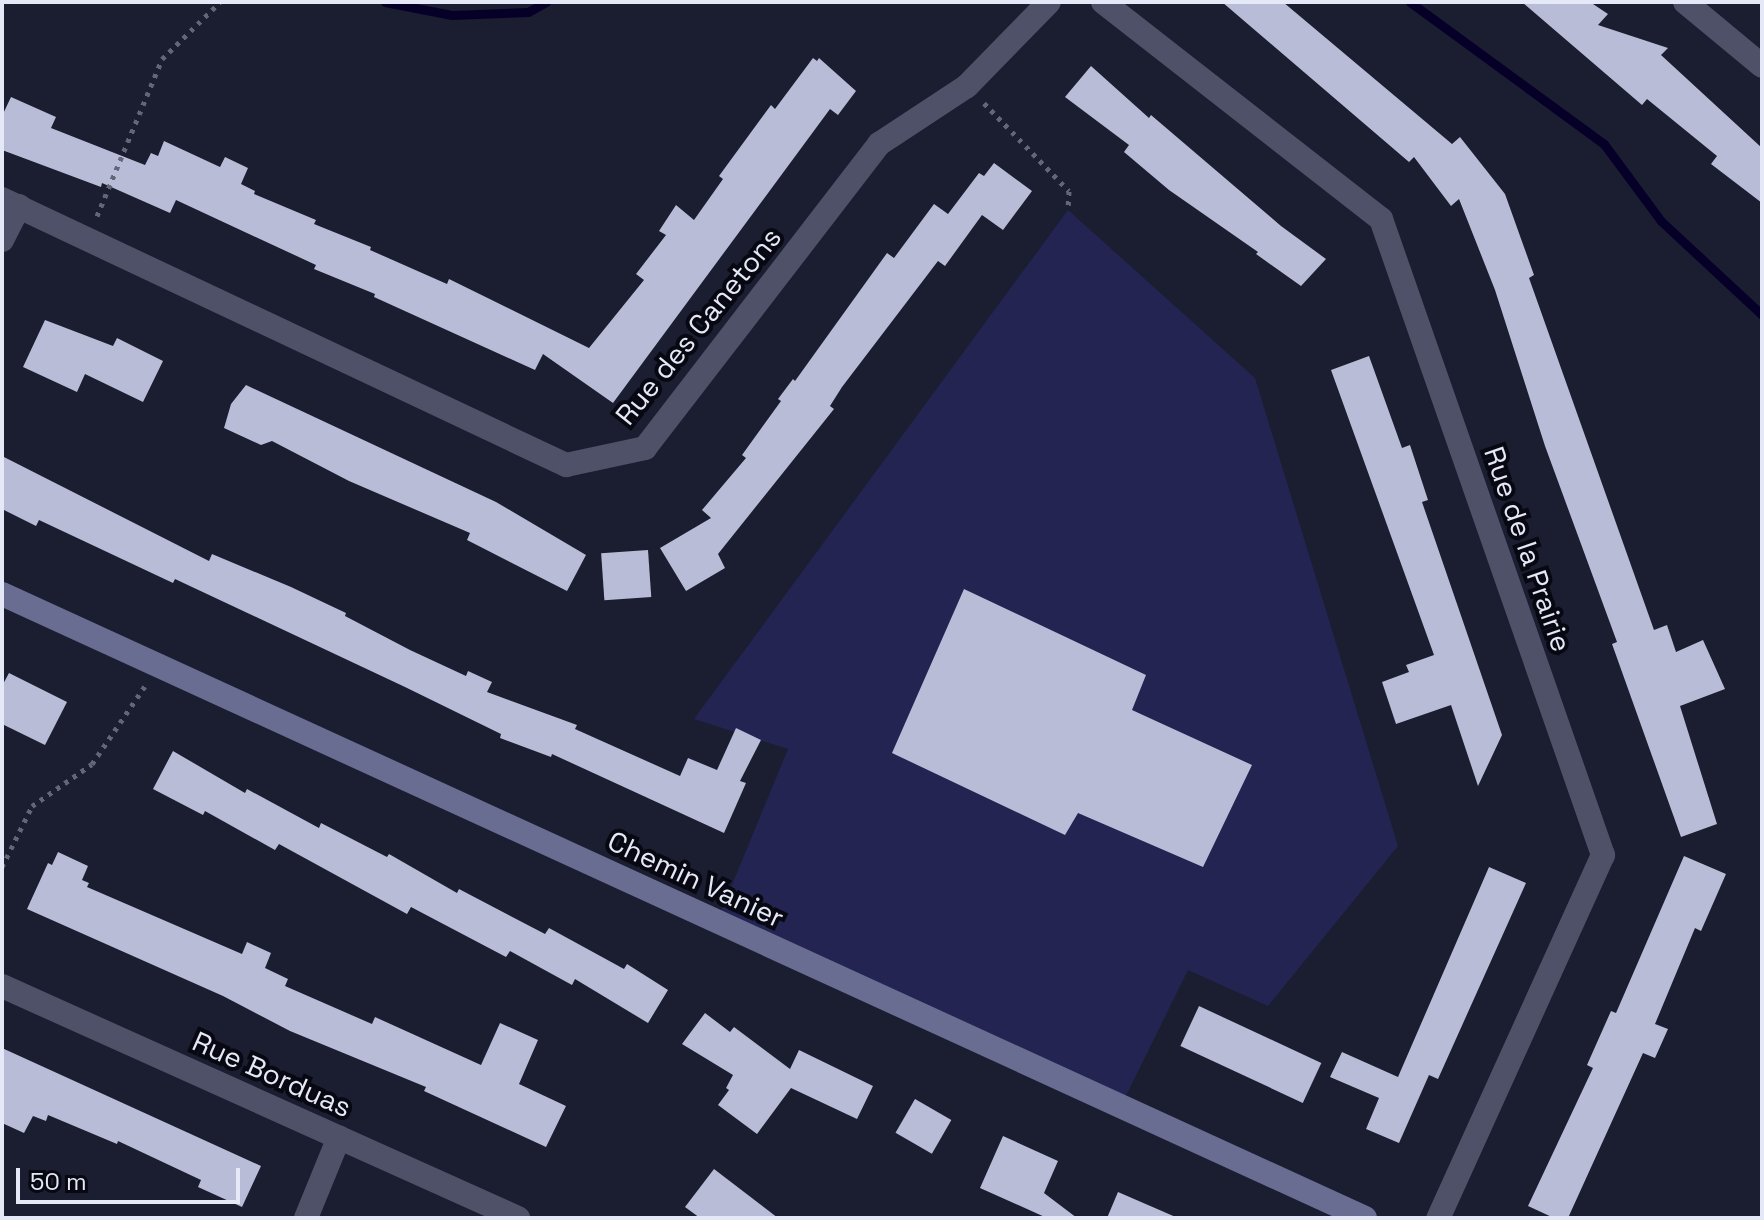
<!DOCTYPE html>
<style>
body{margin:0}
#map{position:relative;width:1764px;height:1220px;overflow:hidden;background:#1b1d31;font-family:"Space Grotesk",sans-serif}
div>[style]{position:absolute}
.green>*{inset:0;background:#232452}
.stream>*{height:9px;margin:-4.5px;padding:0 4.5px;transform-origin:4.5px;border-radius:4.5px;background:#060029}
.building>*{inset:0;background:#b8bcd7;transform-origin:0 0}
.path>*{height:5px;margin-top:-2.5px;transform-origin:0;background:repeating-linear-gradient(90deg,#646678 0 4px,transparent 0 10px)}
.street>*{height:24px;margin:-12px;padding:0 12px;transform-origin:12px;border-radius:12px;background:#4e5168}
.secondary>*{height:24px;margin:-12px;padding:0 12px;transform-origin:12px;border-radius:12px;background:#686d91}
span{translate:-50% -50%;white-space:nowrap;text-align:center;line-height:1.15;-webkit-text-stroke:8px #070811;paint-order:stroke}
.street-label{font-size:28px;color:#e5e8f6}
.frame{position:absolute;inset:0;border:4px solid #e5e8f6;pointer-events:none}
.scale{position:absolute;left:16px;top:1168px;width:224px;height:36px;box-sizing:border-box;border:4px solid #e5e8f6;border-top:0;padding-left:10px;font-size:24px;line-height:28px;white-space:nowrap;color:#e5e8f6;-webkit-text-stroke:6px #070811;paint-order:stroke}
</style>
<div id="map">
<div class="green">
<div style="clip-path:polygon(1068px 210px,1255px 378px,1398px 846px,1268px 1006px,1188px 970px,1121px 1106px,717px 921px,788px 749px,694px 719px)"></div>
</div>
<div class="stream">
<div style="left:385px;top:2px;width:68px;rotate:11deg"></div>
<div style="left:452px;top:15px;width:76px;rotate:-2.3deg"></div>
<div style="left:528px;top:12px;width:21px;rotate:-29deg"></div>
<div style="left:1410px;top:2px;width:240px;rotate:36.2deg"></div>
<div style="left:1604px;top:144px;width:96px;rotate:53.5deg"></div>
<div style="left:1661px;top:221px;width:138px;rotate:42.9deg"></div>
</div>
<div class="building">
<div style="clip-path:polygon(1222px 2px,1283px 2px,1452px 144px,1460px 137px,1505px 194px,1534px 275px,1529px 278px,1654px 630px,1667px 625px,1676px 652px,1703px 640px,1725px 689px,1680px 706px,1717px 824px,1681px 837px,1612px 644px,1617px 642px,1545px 446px,1495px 290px,1459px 199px,1451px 206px,1414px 157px,1409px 162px)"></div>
<div style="clip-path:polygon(1522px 2px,1590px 2px,1608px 14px,1598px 25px,1668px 48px,1661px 55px,1762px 148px,1762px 203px,1711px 164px,1717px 156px,1647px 99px,1642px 105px)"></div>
<div style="clip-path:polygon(813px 58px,817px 61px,819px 58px,856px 91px,838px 115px,830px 109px,613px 403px,543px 354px,535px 370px,374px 297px,375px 294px,314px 269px,316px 265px,176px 200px,170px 213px,102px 183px,101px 187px,2px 150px,2px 116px,11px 97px,56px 117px,51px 128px,145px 165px,151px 153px,158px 156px,164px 141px,220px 167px,225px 157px,248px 168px,241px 184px,255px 191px,254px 194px,316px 220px,314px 224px,371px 247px,370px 250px,447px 284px,449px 279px,589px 348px,644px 280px,636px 274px,666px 235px,659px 231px,676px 205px,694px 220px,723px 179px,719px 176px,771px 105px,775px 109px)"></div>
<div style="clip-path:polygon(1091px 66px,1149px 118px,1151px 115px,1281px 226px,1326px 259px,1301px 286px,1256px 254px,1258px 252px,1169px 190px,1124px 152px,1129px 145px,1065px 97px)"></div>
<div style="clip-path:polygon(994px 163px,1032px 191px,1003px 230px,982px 215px,945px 266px,938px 261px,842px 387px,830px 406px,834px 409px,718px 554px,725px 568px,686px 591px,660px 548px,711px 518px,702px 510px,746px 458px,742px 455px,781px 401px,778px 399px,793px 379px,795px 381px,887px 253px,894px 258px,934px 204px,948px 214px,979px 173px,984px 176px)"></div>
<div style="clip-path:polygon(45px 320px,113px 346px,117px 338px,163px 361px,143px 402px,85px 374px,77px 392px,23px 367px)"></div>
<div style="clip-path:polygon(1369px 356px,1402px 448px,1410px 445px,1428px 500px,1422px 502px,1502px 735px,1478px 786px,1451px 705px,1396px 724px,1382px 682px,1409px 672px,1406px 665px,1434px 655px,1331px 370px)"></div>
<div style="clip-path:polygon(246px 385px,496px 502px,586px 555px,567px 591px,467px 540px,470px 533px,349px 481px,272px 441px,261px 445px,224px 428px,231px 404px)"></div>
<div style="clip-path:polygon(2px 456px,209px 561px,212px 554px,291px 587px,346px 613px,345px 616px,410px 650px,466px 676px,468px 671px,492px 682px,487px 692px,577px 725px,575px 729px,680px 776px,688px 758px,717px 770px,736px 728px,761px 740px,740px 781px,746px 783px,724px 833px,552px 754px,551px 757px,500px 738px,501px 734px,405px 687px,175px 579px,173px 583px,39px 520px,36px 526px,2px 509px)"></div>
<div style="left:648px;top:550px;width:47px;height:47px;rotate:86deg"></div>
<div style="clip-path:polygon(964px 589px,1146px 675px,1132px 710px,1252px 765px,1203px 867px,1078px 813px,1065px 835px,892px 753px)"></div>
<div style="clip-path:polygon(9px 673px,67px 702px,45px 745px,2px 724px,2px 686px)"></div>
<div style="clip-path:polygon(173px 751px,245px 793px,247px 789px,319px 828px,321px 823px,387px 857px,389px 854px,457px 893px,459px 889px,545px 934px,549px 928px,624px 969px,627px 964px,668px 990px,648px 1023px,575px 979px,572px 985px,510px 951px,506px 957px,411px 907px,407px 914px,279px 844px,275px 850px,205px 811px,203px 815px,153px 789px)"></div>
<div style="clip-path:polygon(58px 852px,88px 866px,82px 880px,89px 883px,87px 887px,242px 954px,247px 942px,271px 953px,265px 968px,288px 979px,285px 986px,372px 1024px,375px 1017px,481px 1065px,500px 1023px,538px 1040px,519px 1084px,566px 1106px,546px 1147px,424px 1091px,426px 1087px,290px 1031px,223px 996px,27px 909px,48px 863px,52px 865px)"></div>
<div style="clip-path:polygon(1684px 856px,1726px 874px,1701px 931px,1695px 928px,1655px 1024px,1668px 1029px,1655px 1058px,1643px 1053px,1568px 1218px,1554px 1218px,1528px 1206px,1593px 1068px,1587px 1065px,1611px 1011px,1616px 1013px)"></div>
<div style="clip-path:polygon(1489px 867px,1526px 883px,1438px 1079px,1429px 1075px,1399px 1143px,1366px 1129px,1379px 1098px,1330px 1077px,1342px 1052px,1398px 1077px)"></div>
<div style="left:1199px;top:1006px;width:135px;height:44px;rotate:25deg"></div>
<div style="clip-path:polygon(705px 1013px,730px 1032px,734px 1027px,790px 1069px,799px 1050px,873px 1086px,857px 1119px,791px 1088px,757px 1134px,718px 1105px,729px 1090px,726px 1088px,733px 1075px,682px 1044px)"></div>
<div style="clip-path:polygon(2px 1048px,261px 1166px,242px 1207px,198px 1187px,201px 1180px,118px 1141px,117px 1144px,48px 1115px,46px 1121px,33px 1116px,24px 1133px,2px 1123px)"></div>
<div style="left:915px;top:1099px;width:42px;height:39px;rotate:30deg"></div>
<div style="clip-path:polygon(1003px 1136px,1058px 1161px,1044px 1193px,1077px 1218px,1047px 1218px,980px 1188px)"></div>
<div style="clip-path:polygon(714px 1169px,778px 1218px,700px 1218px,685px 1207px)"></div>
<div style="clip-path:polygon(1118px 1192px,1178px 1218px,1107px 1218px)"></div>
</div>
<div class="path">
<div style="left:984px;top:103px;width:122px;rotate:46deg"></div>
<div style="left:1069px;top:191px;width:19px;rotate:93deg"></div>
<div style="left:97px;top:216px;width:170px;rotate:-67.5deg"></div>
<div style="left:162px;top:59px;width:81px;rotate:-44.5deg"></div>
<div style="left:2px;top:867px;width:68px;rotate:-63.8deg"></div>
<div style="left:32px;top:806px;width:73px;rotate:-35deg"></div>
<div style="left:92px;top:764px;width:94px;rotate:-55.8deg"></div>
</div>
<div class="street">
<div style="left:1103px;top:2px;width:353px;rotate:38deg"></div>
<div style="left:1381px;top:219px;width:674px;rotate:70.76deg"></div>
<div style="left:1603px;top:855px;width:399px;rotate:114.4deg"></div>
<div style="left:1685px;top:2px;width:100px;rotate:39.7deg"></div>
<div style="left:2px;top:199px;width:624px;rotate:25.25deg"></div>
<div style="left:566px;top:465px;width:81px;rotate:-12.1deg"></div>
<div style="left:645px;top:448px;width:384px;rotate:-52.4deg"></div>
<div style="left:879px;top:144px;width:105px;rotate:-33.4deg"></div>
<div style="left:967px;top:86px;width:117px;rotate:-45.7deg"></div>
<div style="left:2px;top:240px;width:38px;rotate:-63deg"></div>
<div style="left:2px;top:986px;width:566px;rotate:24.21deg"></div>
<div style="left:306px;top:1218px;width:87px;rotate:-67.8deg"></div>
</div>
<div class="secondary">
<div style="left:2px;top:594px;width:1499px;rotate:24.6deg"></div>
</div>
<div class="street-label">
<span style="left:698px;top:326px;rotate:-51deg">Rue des Canetons</span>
<span style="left:1528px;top:549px;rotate:71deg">Rue de la Prairie</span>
<span style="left:696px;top:879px;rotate:25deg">Chemin Vanier</span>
<span style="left:272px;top:1074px;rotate:24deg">Rue Borduas</span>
</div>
<div class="frame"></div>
<div class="scale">50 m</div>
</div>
